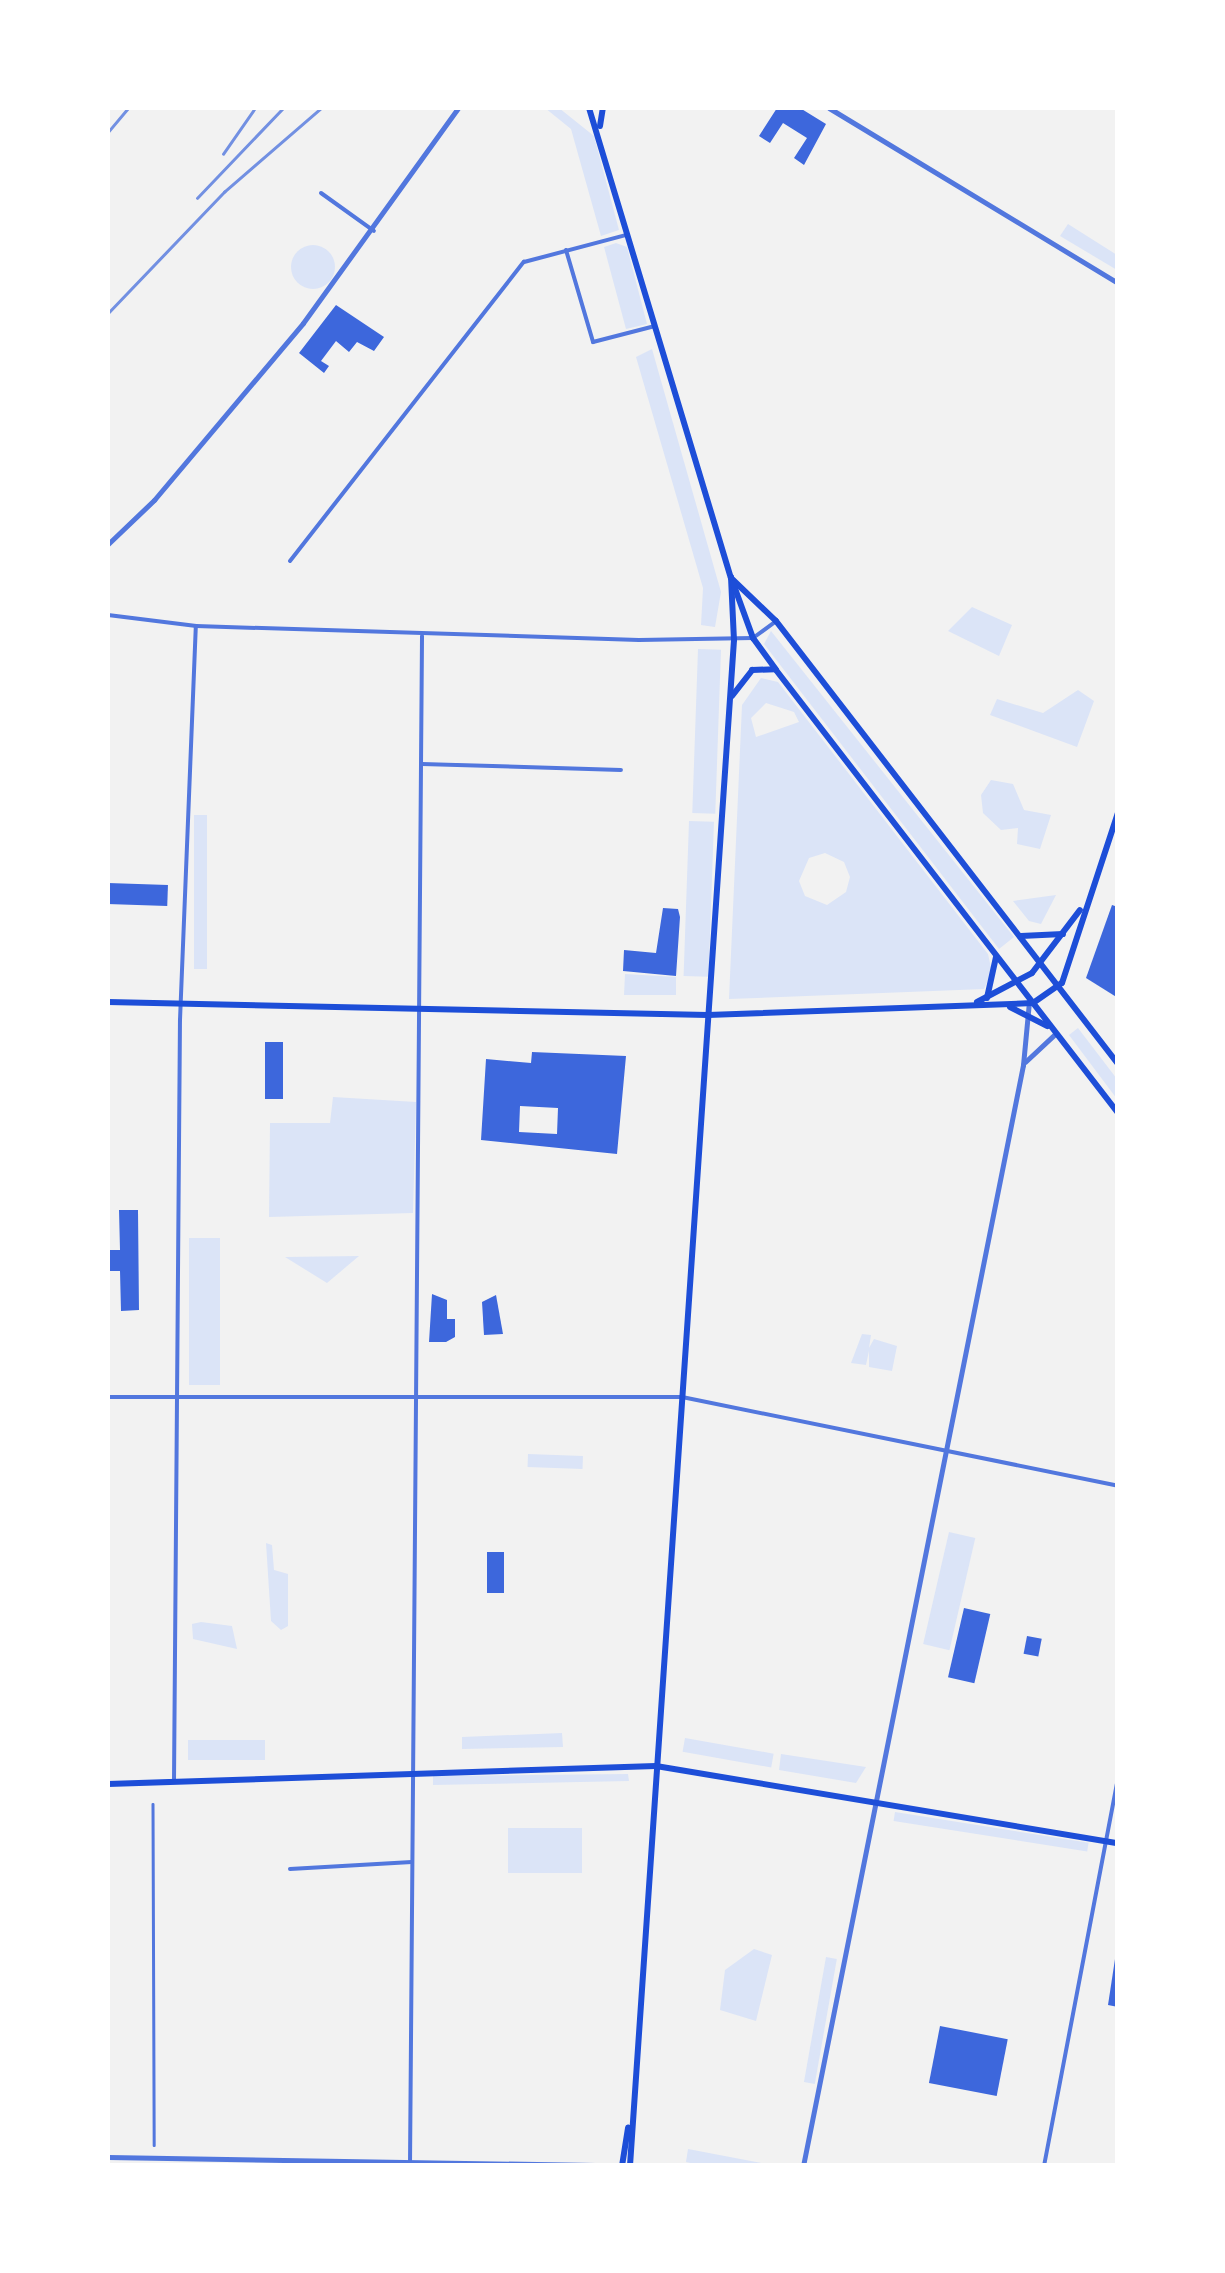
<!DOCTYPE html>
<style>
body{margin:0}
#map{position:relative;width:1225px;height:2273px;overflow:hidden;background:#f2f2f2;font-family:Georgia,serif}
div>[style]{position:absolute}
.green>*{inset:0;background:#dbe4f7;transform-origin:0 0}
.round{border-radius:50%}
.building>*{inset:0;background:#3d67dc;transform-origin:0 0}
.pedestrian>*{height:2.5px;margin:-1.25px;padding:0 1.25px;transform-origin:1.25px;border-radius:1.25px;background:#5277de}
.minor>*{height:4px;margin:-2px;padding:0 2px;transform-origin:2px;border-radius:2px;background:#5277de}
.tertiary>*{height:5px;margin:-2.5px;padding:0 2.5px;transform-origin:2.5px;border-radius:2.5px;background:#5277de}
.secondary>*{height:6px;margin:-3px;padding:0 3px;transform-origin:3px;border-radius:3px;background:#1d4ed8}
.rail>*{height:2.5px;margin:-1.25px;padding:0 1.25px;transform-origin:1.25px;border-radius:1.25px;background:#7290e2}
span{translate:-50% -50%;white-space:nowrap;text-align:center;line-height:1.15;-webkit-text-stroke:9px #fff;paint-order:stroke}
.frame{position:absolute;inset:0;border:110px solid #fff;pointer-events:none}
</style>
<div id="map">
<div class="green">
<div style="clip-path:polygon(545px 108px,559px 108px,594px 136px,619px 230px,601px 236px,571px 129px)"></div>
<div style="clip-path:polygon(1068px 224px,1117px 255px,1117px 270px,1060px 236px)"></div>
<div style="clip-path:polygon(616px 243px,627px 247px,647px 324px,626px 329px,604px 247px)"></div>
<div class="round" style="left:291px;top:245px;width:44px;height:44px"></div>
<div style="clip-path:polygon(652px 349px,721px 592px,715px 627px,701px 625px,703px 588px,636px 357px)"></div>
<div style="clip-path:polygon(972px 607px,1012px 625px,999px 656px,948px 631px)"></div>
<div style="clip-path:polygon(771px 631px,1014px 937px,999px 949px,764px 644px)"></div>
<div style="left:698px;top:649px;width:23px;height:164px;rotate:2deg"></div>
<div style="clip-path:polygon(evenodd,761px 678px,778px 682px,988px 954px,992px 972px,984px 989px,729px 999px,742px 705px,761px 678px,766px 703px,794px 712px,799px 722px,756px 737px,751px 718px,766px 703px,761px 678px,825px 853px,844px 862px,850px 877px,846px 892px,827px 905px,805px 896px,799px 881px,809px 858px,825px 853px)"></div>
<div style="clip-path:polygon(1078px 690px,1094px 701px,1077px 747px,990px 715px,997px 699px,1043px 713px)"></div>
<div style="clip-path:polygon(991px 780px,1013px 784px,1024px 810px,1051px 815px,1040px 849px,1017px 844px,1018px 828px,1001px 830px,983px 813px,981px 795px)"></div>
<div style="left:194px;top:815px;width:13px;height:154px"></div>
<div style="left:689px;top:821px;width:25px;height:155px;rotate:2deg"></div>
<div style="clip-path:polygon(1056px 895px,1041px 924px,1029px 921px,1013px 901px)"></div>
<div style="clip-path:polygon(625px 974px,676px 977px,676px 995px,624px 995px)"></div>
<div style="clip-path:polygon(1078px 1028px,1117px 1079px,1117px 1099px,1069px 1035px)"></div>
<div style="clip-path:polygon(333px 1097px,416px 1102px,413px 1213px,269px 1217px,270px 1123px,330px 1123px)"></div>
<div style="left:189px;top:1238px;width:31px;height:147px"></div>
<div style="clip-path:polygon(359px 1256px,327px 1283px,285px 1257px)"></div>
<div style="clip-path:polygon(862px 1334px,871px 1335px,869px 1348px,874px 1339px,897px 1346px,892px 1371px,869px 1367px,869px 1351px,866px 1365px,851px 1363px)"></div>
<div style="left:528px;top:1454px;width:55px;height:13px;rotate:2deg"></div>
<div style="left:949px;top:1532px;width:27px;height:115px;rotate:13deg"></div>
<div style="clip-path:polygon(266px 1543px,272px 1545px,274px 1570px,288px 1574px,288px 1626px,281px 1630px,271px 1621px)"></div>
<div style="clip-path:polygon(201px 1622px,232px 1626px,237px 1649px,193px 1639px,192px 1624px)"></div>
<div style="clip-path:polygon(562px 1733px,563px 1747px,462px 1749px,462px 1737px)"></div>
<div style="left:685px;top:1738px;width:90px;height:14px;rotate:10deg"></div>
<div style="left:265px;top:1740px;width:20px;height:77px;rotate:90deg"></div>
<div style="clip-path:polygon(781px 1754px,866px 1767px,856px 1783px,779px 1770px)"></div>
<div style="clip-path:polygon(628px 1774px,629px 1781px,433px 1785px,433px 1776px)"></div>
<div style="left:895px;top:1812px;width:196px;height:9px;rotate:9deg"></div>
<div style="left:508px;top:1828px;width:74px;height:45px"></div>
<div style="clip-path:polygon(754px 1949px,772px 1955px,756px 2021px,720px 2010px,725px 1970px)"></div>
<div style="left:826px;top:1957px;width:11px;height:127px;rotate:10deg"></div>
<div style="clip-path:polygon(688px 2149px,772px 2165px,699px 2165px,686px 2162px)"></div>
</div>
<div class="building">
<div style="clip-path:polygon(777px 108px,800px 108px,826px 124px,804px 165px,794px 158px,807px 138px,783px 123px,770px 143px,759px 136px)"></div>
<div style="clip-path:polygon(336px 305px,384px 337px,374px 351px,357px 342px,349px 352px,336px 341px,321px 361px,329px 366px,324px 373px,299px 353px)"></div>
<div style="left:108px;top:883px;width:60px;height:21px;rotate:2deg"></div>
<div style="clip-path:polygon(1112px 905px,1118px 907px,1118px 998px,1086px 978px)"></div>
<div style="clip-path:polygon(663px 908px,678px 909px,680px 917px,676px 976px,623px 971px,624px 950px,656px 953px)"></div>
<div style="left:265px;top:1042px;width:18px;height:57px"></div>
<div style="clip-path:polygon(evenodd,532px 1052px,626px 1056px,617px 1154px,481px 1140px,486px 1059px,531px 1063px,532px 1052px,520px 1106px,558px 1108px,557px 1134px,519px 1132px,520px 1106px)"></div>
<div style="clip-path:polygon(119px 1210px,138px 1210px,139px 1310px,121px 1311px,120px 1271px,108px 1271px,108px 1250px,120px 1250px)"></div>
<div style="clip-path:polygon(432px 1294px,447px 1300px,447px 1319px,455px 1319px,455px 1337px,446px 1342px,429px 1342px)"></div>
<div style="clip-path:polygon(496px 1295px,503px 1334px,484px 1335px,482px 1302px)"></div>
<div style="left:487px;top:1552px;width:17px;height:41px"></div>
<div style="left:964px;top:1608px;width:27px;height:71px;rotate:13deg"></div>
<div style="left:1027px;top:1636px;width:15px;height:18px;rotate:11deg"></div>
<div style="clip-path:polygon(1115px 1959px,1118px 1959px,1118px 2007px,1108px 2005px)"></div>
<div style="left:940px;top:2026px;width:69px;height:58px;rotate:11deg"></div>
</div>
<div class="pedestrian">
<div style="left:153px;top:1804px;width:341px;rotate:89.8deg"></div>
</div>
<div class="minor">
<div style="left:321px;top:193px;width:65px;rotate:35.6deg"></div>
<div style="left:566px;top:250px;width:96px;rotate:73.6deg"></div>
<div style="left:593px;top:342px;width:64px;rotate:-14.5deg"></div>
<div style="left:290px;top:561px;width:380px;rotate:-52deg"></div>
<div style="left:524px;top:262px;width:106px;rotate:-14.8deg"></div>
<div style="left:108px;top:615px;width:89px;rotate:7.1deg"></div>
<div style="left:196px;top:626px;width:443px;rotate:1.8deg"></div>
<div style="left:639px;top:640px;width:114px;rotate:-1deg"></div>
<div style="left:753px;top:638px;width:29px;rotate:-36deg"></div>
<div style="left:422px;top:764px;width:199px;rotate:1.7deg"></div>
<div style="left:108px;top:1397px;width:574px"></div>
<div style="left:682px;top:1397px;width:445px;rotate:11.5deg"></div>
<div style="left:174px;top:1781px;width:761px;rotate:-89.55deg"></div>
<div style="left:180px;top:1020px;width:394px;rotate:-87.7deg"></div>
<div style="left:290px;top:1869px;width:122px;rotate:-3.3deg"></div>
<div style="left:410px;top:2166px;width:1530px;rotate:-89.55deg"></div>
<div style="left:1044px;top:2166px;width:394px;rotate:-79.2deg"></div>
</div>
<div class="tertiary">
<div style="left:829px;top:108px;width:338px;rotate:31.2deg"></div>
<div style="left:108px;top:544px;width:64px;rotate:-43.7deg"></div>
<div style="left:154px;top:500px;width:231px;rotate:-49.9deg"></div>
<div style="left:303px;top:323px;width:265px;rotate:-54.2deg"></div>
<div style="left:1025px;top:1062px;width:42px;rotate:-43.1deg"></div>
<div style="left:108px;top:2157px;width:545px;rotate:0.95deg"></div>
<div style="left:803px;top:2166px;width:1123px;rotate:-78.7deg"></div>
<div style="left:1023px;top:1065px;width:64px;rotate:-84.6deg"></div>
</div>
<div class="secondary">
<div style="left:589px;top:108px;width:490px;rotate:73.2deg"></div>
<div style="left:731px;top:577px;width:63px;rotate:87.3deg"></div>
<div style="left:734px;top:640px;width:1530px;rotate:93.9deg"></div>
<div style="left:600px;top:126px;width:18px;rotate:-81deg"></div>
<div style="left:731px;top:578px;width:62px;rotate:43.7deg"></div>
<div style="left:776px;top:621px;width:560px;rotate:52.33deg"></div>
<div style="left:733px;top:583px;width:59px;rotate:70deg"></div>
<div style="left:753px;top:638px;width:39px;rotate:54deg"></div>
<div style="left:776px;top:670px;width:560px;rotate:52.33deg"></div>
<div style="left:732px;top:696px;width:33px;rotate:-52deg"></div>
<div style="left:752px;top:670px;width:23px;rotate:-2deg"></div>
<div style="left:1021px;top:936px;width:42px;rotate:-2.7deg"></div>
<div style="left:987px;top:998px;width:42px;rotate:-77.6deg"></div>
<div style="left:108px;top:1002px;width:600px;rotate:1.24deg"></div>
<div style="left:708px;top:1015px;width:325px;rotate:-2.1deg"></div>
<div style="left:1033px;top:1003px;width:35px;rotate:-35deg"></div>
<div style="left:1062px;top:983px;width:179px;rotate:-71.8deg"></div>
<div style="left:977px;top:1002px;width:62px;rotate:-27.8deg"></div>
<div style="left:1032px;top:973px;width:79px;rotate:-52.7deg"></div>
<div style="left:1010px;top:1007px;width:42px;rotate:27.2deg"></div>
<div style="left:108px;top:1784px;width:548px;rotate:-1.88deg"></div>
<div style="left:656px;top:1766px;width:468px;rotate:9.5deg"></div>
<div style="left:622px;top:2166px;width:39px;rotate:-81deg"></div>
</div>
<div class="rail">
<div style="left:108px;top:132px;width:31px;rotate:-50deg"></div>
<div style="left:223px;top:154px;width:56px;rotate:-55.2deg"></div>
<div style="left:197px;top:198px;width:124px;rotate:-46.3deg"></div>
<div style="left:108px;top:313px;width:168px;rotate:-46.2deg"></div>
<div style="left:224px;top:192px;width:128px;rotate:-40.9deg"></div>
</div>
<div class="frame"></div>
</div>
